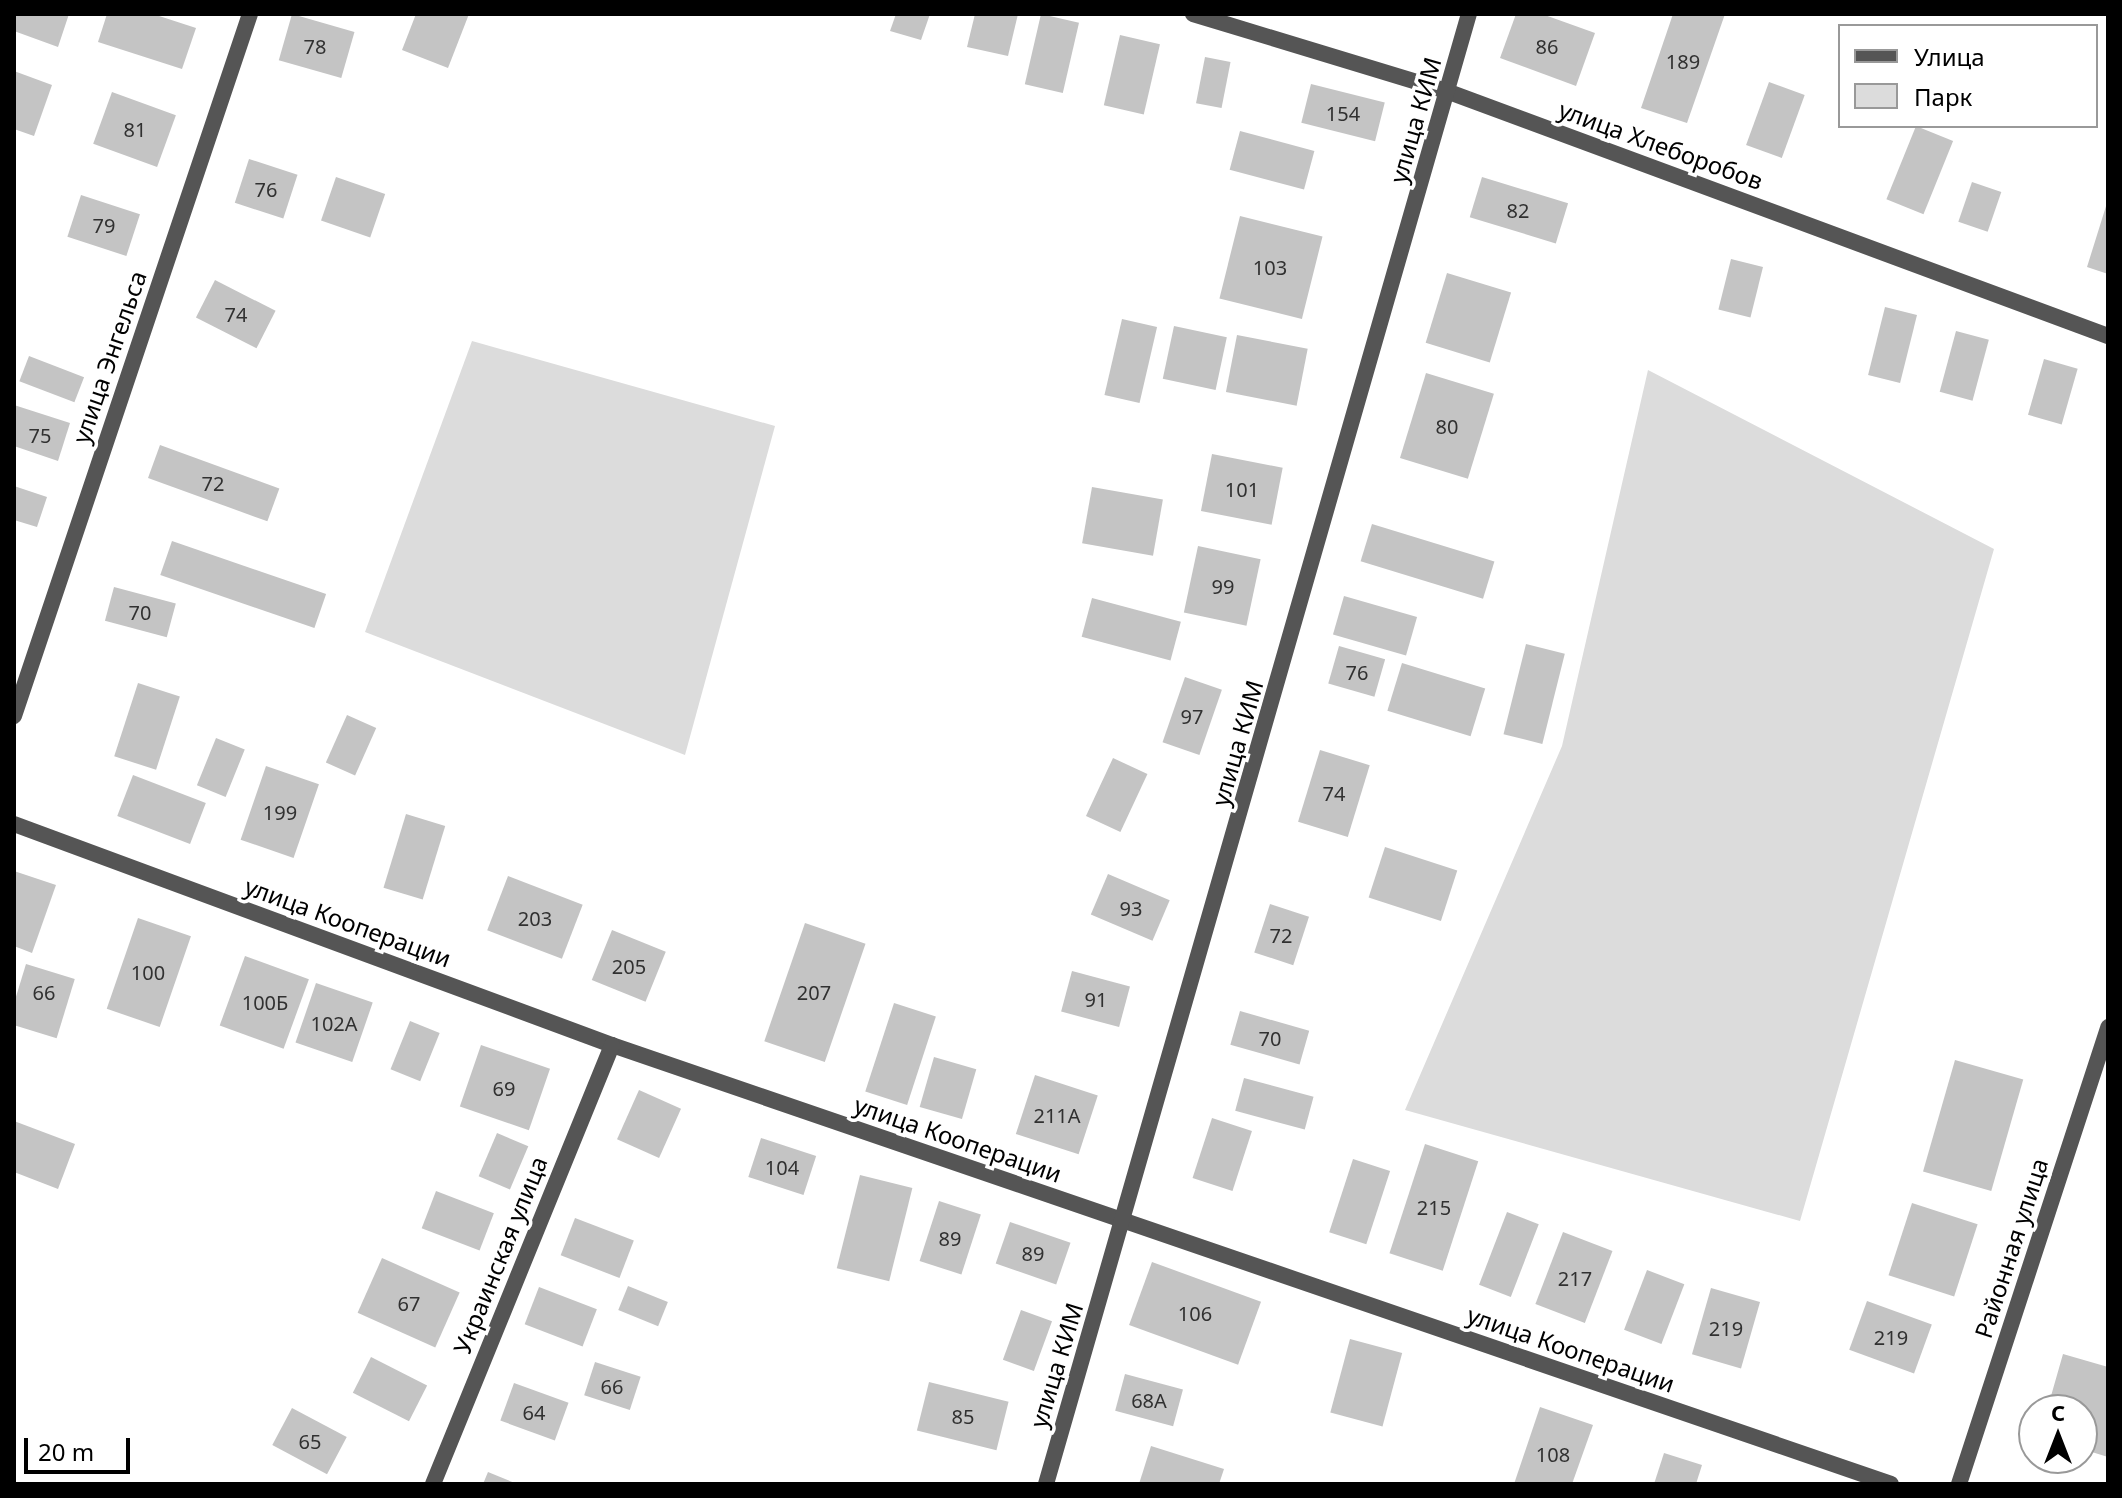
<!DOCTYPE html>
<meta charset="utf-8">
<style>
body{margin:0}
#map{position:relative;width:2122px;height:1498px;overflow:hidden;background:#fff;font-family:"Noto Sans",sans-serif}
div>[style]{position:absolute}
.green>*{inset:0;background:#dcdcdc}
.building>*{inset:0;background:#c4c4c4;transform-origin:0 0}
.minor>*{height:16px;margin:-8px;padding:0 8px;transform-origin:8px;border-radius:8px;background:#555}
span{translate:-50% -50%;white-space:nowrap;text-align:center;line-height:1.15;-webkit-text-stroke:7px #fff;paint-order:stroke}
.number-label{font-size:20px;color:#313131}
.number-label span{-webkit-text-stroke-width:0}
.street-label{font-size:24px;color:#000}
.frame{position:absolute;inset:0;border:16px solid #000;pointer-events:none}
.legend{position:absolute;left:1838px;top:24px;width:260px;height:104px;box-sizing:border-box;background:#fff;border:2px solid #999;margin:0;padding:10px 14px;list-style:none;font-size:24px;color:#000}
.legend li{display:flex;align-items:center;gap:16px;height:40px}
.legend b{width:40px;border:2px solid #999}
.north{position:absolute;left:2018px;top:1394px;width:80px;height:80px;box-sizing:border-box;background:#fff;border:2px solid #999;border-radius:50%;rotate:0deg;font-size:22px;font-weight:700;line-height:32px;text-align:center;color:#000}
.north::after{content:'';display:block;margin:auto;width:28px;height:36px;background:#000;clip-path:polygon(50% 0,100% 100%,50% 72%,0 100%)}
.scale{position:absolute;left:24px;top:1438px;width:106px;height:36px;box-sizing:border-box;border:4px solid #000;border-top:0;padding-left:10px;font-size:24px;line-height:28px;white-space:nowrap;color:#000;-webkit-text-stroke:6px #fff;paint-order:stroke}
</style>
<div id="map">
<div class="green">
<div style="clip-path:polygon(472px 341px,775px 426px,685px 755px,365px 632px)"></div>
<div style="clip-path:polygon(1648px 370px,1994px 549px,1800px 1221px,1405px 1110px,1562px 746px)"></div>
</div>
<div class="building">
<div style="clip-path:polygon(14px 14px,69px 14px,58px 47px,14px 31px)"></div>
<div style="clip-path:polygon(107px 14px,153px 14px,196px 28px,182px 69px,98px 42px)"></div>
<div style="left:292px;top:14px;width:65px;height:48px;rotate:16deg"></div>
<div style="clip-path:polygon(416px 14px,469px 14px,448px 68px,402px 50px)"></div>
<div style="clip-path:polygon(896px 14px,930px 14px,921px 40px,890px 31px)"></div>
<div style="clip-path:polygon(975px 14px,1018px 14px,1008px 56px,967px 47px)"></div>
<div style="left:1041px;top:14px;width:39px;height:72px;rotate:13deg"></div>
<div style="clip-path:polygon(1516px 14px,1542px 14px,1595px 33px,1576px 86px,1500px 58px)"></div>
<div style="clip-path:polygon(1673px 14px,1725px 14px,1687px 123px,1641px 108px)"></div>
<div style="left:1120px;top:35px;width:41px;height:72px;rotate:13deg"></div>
<div style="left:1205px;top:57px;width:26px;height:47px;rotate:11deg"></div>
<div style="clip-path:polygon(14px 71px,52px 85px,34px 136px,14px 129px)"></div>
<div style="left:1769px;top:82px;width:38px;height:67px;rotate:20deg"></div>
<div style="left:1311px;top:84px;width:76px;height:40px;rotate:14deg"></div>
<div style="left:112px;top:92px;width:68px;height:55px;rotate:20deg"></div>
<div style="left:1916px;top:126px;width:40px;height:79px;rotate:22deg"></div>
<div style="left:1240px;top:131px;width:77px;height:40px;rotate:15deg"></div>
<div style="left:249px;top:159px;width:51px;height:46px;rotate:18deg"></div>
<div style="left:336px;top:177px;width:52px;height:46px;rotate:19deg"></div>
<div style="left:1482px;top:177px;width:90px;height:42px;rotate:17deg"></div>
<div style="left:1972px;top:182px;width:31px;height:42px;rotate:19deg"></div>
<div style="left:81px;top:195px;width:62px;height:44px;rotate:18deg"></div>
<div style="clip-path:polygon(2107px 203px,2108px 203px,2108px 274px,2087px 267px)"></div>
<div style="left:1240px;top:216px;width:85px;height:85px;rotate:14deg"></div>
<div style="left:1731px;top:259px;width:33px;height:52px;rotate:14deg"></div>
<div style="left:1447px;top:273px;width:67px;height:73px;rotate:17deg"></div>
<div style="left:215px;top:280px;width:68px;height:42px;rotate:27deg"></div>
<div style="left:1885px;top:307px;width:33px;height:70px;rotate:14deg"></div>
<div style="left:1122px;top:319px;width:36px;height:78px;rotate:13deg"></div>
<div style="left:1174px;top:326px;width:54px;height:54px;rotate:12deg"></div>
<div style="left:1956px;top:331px;width:34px;height:63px;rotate:15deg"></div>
<div style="left:1237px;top:335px;width:72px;height:58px;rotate:11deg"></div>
<div style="left:29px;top:356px;width:59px;height:27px;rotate:21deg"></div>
<div style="left:2044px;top:359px;width:35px;height:58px;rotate:16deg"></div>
<div style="left:1426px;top:373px;width:71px;height:89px;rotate:17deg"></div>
<div style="clip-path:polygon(14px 405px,70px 423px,58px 461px,14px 446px)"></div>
<div style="left:160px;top:445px;width:127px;height:35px;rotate:20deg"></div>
<div style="left:1212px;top:454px;width:72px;height:58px;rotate:11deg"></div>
<div style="clip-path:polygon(14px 486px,47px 497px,37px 527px,14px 520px)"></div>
<div style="left:1092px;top:487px;width:72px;height:57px;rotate:10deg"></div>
<div style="left:1372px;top:524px;width:128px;height:39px;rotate:17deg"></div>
<div style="left:172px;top:541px;width:163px;height:36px;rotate:19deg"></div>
<div style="left:1198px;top:546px;width:64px;height:68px;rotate:12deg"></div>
<div style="left:114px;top:587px;width:64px;height:35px;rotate:15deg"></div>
<div style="left:1344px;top:596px;width:76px;height:40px;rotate:16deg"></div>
<div style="left:1092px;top:598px;width:92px;height:40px;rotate:15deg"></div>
<div style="left:1526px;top:644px;width:40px;height:93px;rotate:14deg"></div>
<div style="left:1339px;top:646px;width:48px;height:39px;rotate:16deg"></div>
<div style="left:1402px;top:663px;width:87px;height:50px;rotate:17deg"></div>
<div style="left:1185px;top:677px;width:39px;height:69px;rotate:19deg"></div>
<div style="left:138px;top:683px;width:44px;height:77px;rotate:18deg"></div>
<div style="left:347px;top:715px;width:32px;height:52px;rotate:24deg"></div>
<div style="left:216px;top:738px;width:31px;height:51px;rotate:22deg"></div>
<div style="left:1320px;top:750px;width:52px;height:75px;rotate:17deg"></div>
<div style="left:1113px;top:758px;width:38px;height:64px;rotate:25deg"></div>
<div style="left:266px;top:766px;width:56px;height:78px;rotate:19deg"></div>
<div style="left:133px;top:775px;width:78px;height:44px;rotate:21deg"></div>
<div style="left:406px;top:814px;width:41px;height:77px;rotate:17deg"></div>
<div style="left:1385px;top:847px;width:76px;height:53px;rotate:18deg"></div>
<div style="clip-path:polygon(14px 871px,56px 885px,32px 953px,14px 946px)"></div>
<div style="left:1108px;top:874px;width:67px;height:44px;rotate:23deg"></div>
<div style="left:508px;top:876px;width:80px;height:58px;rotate:21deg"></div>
<div style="left:1270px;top:904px;width:41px;height:51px;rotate:18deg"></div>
<div style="left:138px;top:918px;width:56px;height:96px;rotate:19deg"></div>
<div style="left:805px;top:923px;width:64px;height:125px;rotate:19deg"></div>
<div style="left:612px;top:930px;width:58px;height:54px;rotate:22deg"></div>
<div style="left:245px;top:956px;width:68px;height:74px;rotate:20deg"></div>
<div style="left:26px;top:964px;width:51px;height:62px;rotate:17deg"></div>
<div style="left:1072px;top:971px;width:60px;height:42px;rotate:15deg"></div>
<div style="left:316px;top:983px;width:60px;height:63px;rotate:19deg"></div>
<div style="left:894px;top:1003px;width:44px;height:93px;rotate:18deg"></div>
<div style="left:1240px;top:1011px;width:72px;height:35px;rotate:16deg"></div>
<div style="left:410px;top:1021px;width:32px;height:52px;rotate:22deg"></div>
<div style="left:481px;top:1045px;width:73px;height:65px;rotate:19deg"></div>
<div style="left:934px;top:1057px;width:44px;height:52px;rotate:16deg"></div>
<div style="left:1955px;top:1060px;width:71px;height:116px;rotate:16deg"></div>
<div style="left:1035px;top:1075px;width:66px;height:62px;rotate:18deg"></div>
<div style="left:1244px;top:1078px;width:72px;height:34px;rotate:15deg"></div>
<div style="left:639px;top:1090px;width:46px;height:54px;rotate:24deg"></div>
<div style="left:1212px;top:1118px;width:42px;height:63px;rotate:18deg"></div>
<div style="clip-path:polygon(14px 1121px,75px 1144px,58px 1189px,14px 1172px)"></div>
<div style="left:497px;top:1133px;width:34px;height:47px;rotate:23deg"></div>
<div style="left:761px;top:1138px;width:58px;height:41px;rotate:18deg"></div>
<div style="left:1425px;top:1144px;width:56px;height:115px;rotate:18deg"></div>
<div style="left:1353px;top:1159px;width:39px;height:77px;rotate:18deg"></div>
<div style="left:860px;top:1175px;width:54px;height:96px;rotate:14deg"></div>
<div style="left:436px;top:1191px;width:62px;height:40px;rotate:21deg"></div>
<div style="left:939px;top:1201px;width:44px;height:63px;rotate:18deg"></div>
<div style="left:1912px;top:1203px;width:69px;height:76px;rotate:18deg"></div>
<div style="left:1507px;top:1212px;width:34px;height:78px;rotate:21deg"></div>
<div style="left:575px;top:1218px;width:63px;height:40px;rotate:21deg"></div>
<div style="left:1010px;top:1222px;width:64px;height:44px;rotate:19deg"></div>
<div style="left:1563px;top:1232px;width:53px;height:77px;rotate:21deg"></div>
<div style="left:382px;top:1258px;width:85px;height:60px;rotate:24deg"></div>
<div style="left:1152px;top:1262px;width:116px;height:67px;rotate:20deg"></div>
<div style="left:1647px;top:1270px;width:40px;height:64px;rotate:21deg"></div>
<div style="left:628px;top:1286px;width:43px;height:26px;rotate:22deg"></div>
<div style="left:539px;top:1287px;width:62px;height:40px;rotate:21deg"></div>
<div style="left:1711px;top:1288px;width:51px;height:69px;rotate:16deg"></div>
<div style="left:1867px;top:1301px;width:69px;height:52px;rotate:20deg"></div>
<div style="left:1021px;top:1310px;width:33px;height:53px;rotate:20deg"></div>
<div style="left:1350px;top:1339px;width:54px;height:76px;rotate:15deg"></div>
<div style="clip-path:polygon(2063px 1354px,2108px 1367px,2108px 1457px,2082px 1449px,2082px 1410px,2047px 1410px)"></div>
<div style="left:371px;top:1357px;width:63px;height:40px;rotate:27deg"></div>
<div style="left:595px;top:1362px;width:48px;height:35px;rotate:18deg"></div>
<div style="left:1125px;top:1374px;width:60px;height:38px;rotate:15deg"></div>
<div style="left:929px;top:1382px;width:82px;height:50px;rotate:14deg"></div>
<div style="left:514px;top:1383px;width:58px;height:40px;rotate:20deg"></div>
<div style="clip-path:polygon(1540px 1407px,1593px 1425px,1572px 1484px,1514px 1484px)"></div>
<div style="left:292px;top:1408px;width:62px;height:42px;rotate:28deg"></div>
<div style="clip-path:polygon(1151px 1446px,1224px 1469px,1219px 1484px,1139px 1484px)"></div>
<div style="clip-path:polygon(1664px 1453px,1702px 1465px,1696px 1484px,1654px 1484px)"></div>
<div style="clip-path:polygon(488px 1472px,517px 1484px,483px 1484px)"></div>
</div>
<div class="minor">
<div style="left:1193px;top:14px;width:268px;rotate:16.9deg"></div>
<div style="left:1449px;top:92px;width:703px;rotate:20.32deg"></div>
<div style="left:14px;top:716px;width:741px;rotate:-71.42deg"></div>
<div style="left:14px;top:824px;width:638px;rotate:20.28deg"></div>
<div style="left:612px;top:1045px;width:1352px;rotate:18.94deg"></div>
<div style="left:433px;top:1484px;width:474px;rotate:-67.8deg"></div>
<div style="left:1046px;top:1484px;width:1530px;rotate:-73.95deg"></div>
<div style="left:1959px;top:1484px;width:481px;rotate:-71.9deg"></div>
</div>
<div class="number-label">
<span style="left:315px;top:46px">78</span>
<span style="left:1547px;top:46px">86</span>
<span style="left:1683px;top:61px">189</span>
<span style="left:1343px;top:113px">154</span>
<span style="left:135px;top:129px">81</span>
<span style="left:266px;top:189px">76</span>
<span style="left:1518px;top:210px">82</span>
<span style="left:104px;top:225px">79</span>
<span style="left:1270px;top:267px">103</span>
<span style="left:236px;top:314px">74</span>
<span style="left:1447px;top:426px">80</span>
<span style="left:40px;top:435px">75</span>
<span style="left:213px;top:483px">72</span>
<span style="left:1242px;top:489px">101</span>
<span style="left:1223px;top:586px">99</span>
<span style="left:140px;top:612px">70</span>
<span style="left:1357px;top:672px">76</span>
<span style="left:1192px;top:716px">97</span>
<span style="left:1334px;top:793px">74</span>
<span style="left:280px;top:812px">199</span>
<span style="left:1131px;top:908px">93</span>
<span style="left:535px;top:918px">203</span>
<span style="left:1281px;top:935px">72</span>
<span style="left:629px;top:966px">205</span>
<span style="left:148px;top:972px">100</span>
<span style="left:44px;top:992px">66</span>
<span style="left:814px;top:992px">207</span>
<span style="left:1096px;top:999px">91</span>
<span style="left:265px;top:1002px">100Б</span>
<span style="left:334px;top:1023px">102А</span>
<span style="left:1270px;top:1038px">70</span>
<span style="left:504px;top:1088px">69</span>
<span style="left:1057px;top:1115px">211А</span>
<span style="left:782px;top:1167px">104</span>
<span style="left:1434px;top:1207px">215</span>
<span style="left:950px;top:1238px">89</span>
<span style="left:1033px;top:1253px">89</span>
<span style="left:1575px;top:1278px">217</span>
<span style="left:409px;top:1303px">67</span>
<span style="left:1195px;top:1313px">106</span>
<span style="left:1726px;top:1328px">219</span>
<span style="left:1891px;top:1337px">219</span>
<span style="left:612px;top:1386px">66</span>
<span style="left:1149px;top:1400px">68А</span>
<span style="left:534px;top:1412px">64</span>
<span style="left:963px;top:1416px">85</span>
<span style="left:310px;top:1441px">65</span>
<span style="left:1553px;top:1454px">108</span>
</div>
<div class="street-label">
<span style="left:1415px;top:120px;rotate:-74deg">улица КИМ</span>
<span style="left:1661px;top:145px;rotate:20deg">улица Хлеборобов</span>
<span style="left:109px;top:357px;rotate:-71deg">улица Энгельса</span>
<span style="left:1237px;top:743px;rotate:-74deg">улица КИМ</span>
<span style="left:348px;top:922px;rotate:20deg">улица Кооперации</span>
<span style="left:958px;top:1139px;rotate:19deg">улица Кооперации</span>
<span style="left:2011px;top:1248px;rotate:-72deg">Районная улица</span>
<span style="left:500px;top:1255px;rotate:-68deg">Украинская улица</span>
<span style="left:1571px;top:1349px;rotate:19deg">улица Кооперации</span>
<span style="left:1056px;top:1365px;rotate:-73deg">улица КИМ</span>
</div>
<div class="frame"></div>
<ul class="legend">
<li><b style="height:10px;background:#555"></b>Улица</li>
<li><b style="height:22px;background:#dcdcdc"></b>Парк</li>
</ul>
<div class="north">С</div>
<div class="scale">20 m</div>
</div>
